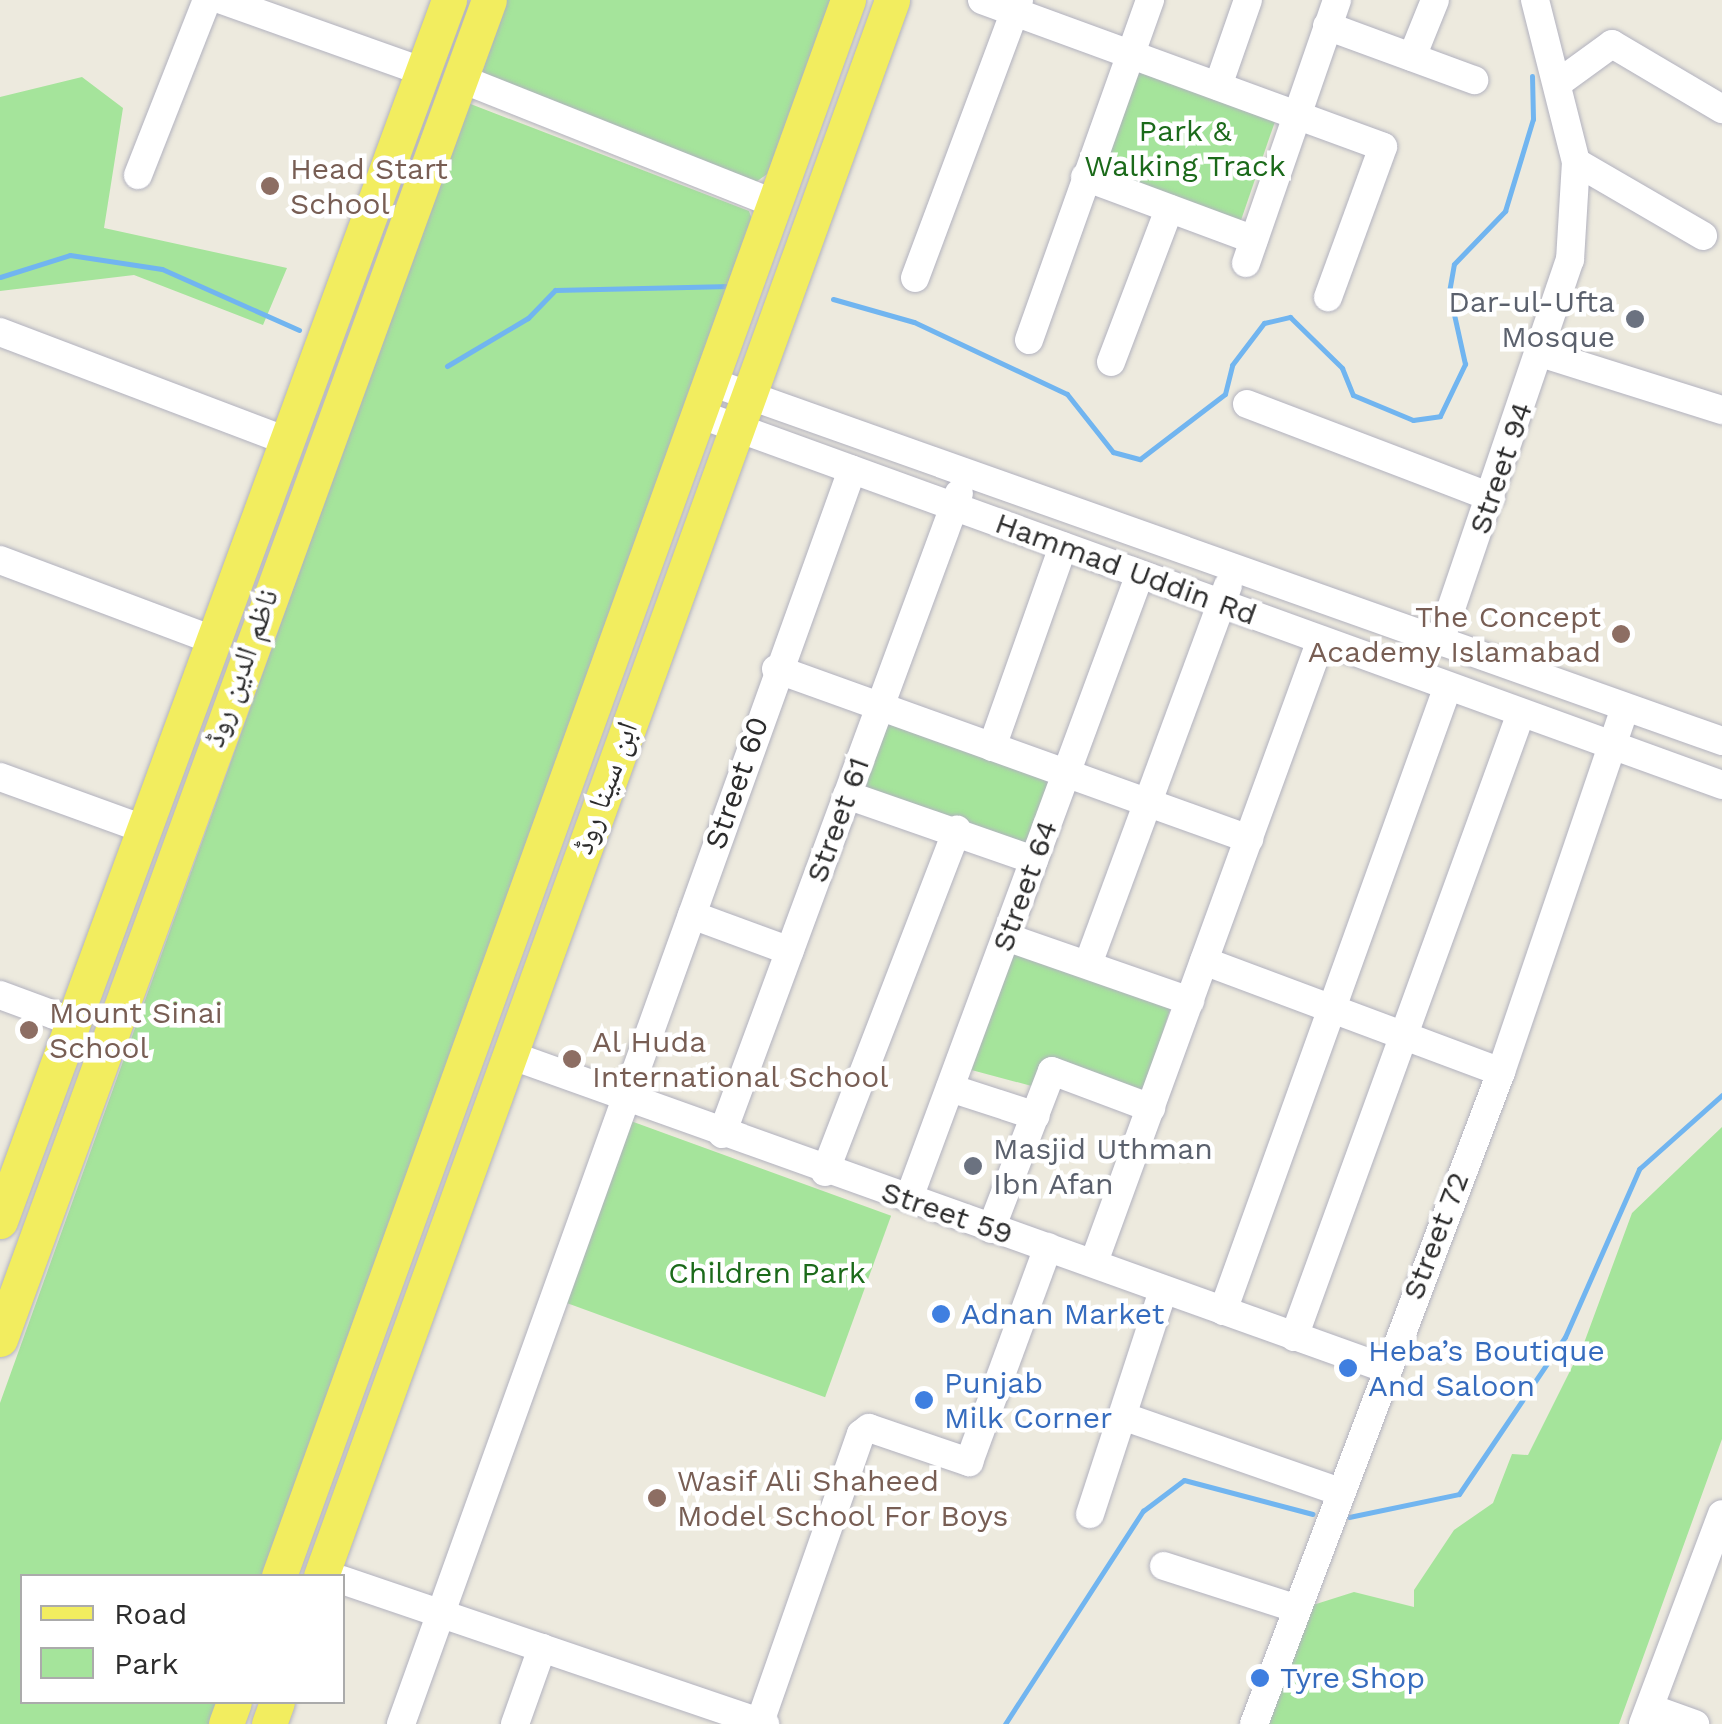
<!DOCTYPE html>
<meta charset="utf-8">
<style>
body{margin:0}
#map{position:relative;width:1722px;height:1724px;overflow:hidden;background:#edeade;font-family:"Work Sans","Noto Naskh Arabic",sans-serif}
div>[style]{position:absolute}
.green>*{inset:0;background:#a5e49b;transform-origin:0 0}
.stream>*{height:5px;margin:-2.5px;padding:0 2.5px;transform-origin:2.5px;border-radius:2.5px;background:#71b5f0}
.roads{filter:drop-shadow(0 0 2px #b2b2bf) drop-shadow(0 0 2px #b2b2bf)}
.minor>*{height:28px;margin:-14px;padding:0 14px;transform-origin:14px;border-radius:14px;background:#fff}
.major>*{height:35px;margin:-17.5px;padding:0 17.5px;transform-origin:17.5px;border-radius:17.5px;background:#f2ed5f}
.dots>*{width:28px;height:28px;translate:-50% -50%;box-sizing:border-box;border:5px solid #fff;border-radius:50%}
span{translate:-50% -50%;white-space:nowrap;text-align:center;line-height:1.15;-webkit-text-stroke:9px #fff;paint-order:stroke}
.park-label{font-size:30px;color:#1b6a1a}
.education-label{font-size:30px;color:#785e54}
.left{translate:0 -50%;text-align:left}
.right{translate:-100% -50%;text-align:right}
.worship-label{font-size:30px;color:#5b616d}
.street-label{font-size:30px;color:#2c2c2c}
.shop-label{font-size:30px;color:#366cbe}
.legend{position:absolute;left:20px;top:1574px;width:325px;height:130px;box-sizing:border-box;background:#fff;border:2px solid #ababab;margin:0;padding:12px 18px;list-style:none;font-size:30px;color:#2c2c2c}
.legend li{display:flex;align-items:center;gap:20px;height:50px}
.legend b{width:50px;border:2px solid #ababab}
</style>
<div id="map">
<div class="green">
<div style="clip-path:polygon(504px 0,834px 0,773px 170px,756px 182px,481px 76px)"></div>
<div style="left:1133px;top:70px;width:151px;height:113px;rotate:19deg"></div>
<div style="clip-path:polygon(82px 77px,123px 108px,104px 228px,287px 268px,263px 325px,134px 275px,0 291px,0 97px)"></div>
<div style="clip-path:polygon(468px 103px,749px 211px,755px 228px,271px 1576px,22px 1576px,22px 1702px,226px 1702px,218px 1724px,0 1724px,0 1403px)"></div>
<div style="left:884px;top:710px;width:184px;height:85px;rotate:21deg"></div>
<div style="clip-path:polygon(1010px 944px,1173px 1000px,1142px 1098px,1050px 1067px,1039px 1088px,964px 1068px)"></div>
<div style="left:628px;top:1120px;width:280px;height:193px;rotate:20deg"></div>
<div style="clip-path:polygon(1722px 1127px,1722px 1439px,1619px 1724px,1269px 1724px,1313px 1605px,1354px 1592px,1414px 1607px,1414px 1590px,1454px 1530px,1493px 1503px,1512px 1454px,1528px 1455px,1584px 1343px,1632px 1213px)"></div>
</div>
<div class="stream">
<div style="left:0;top:277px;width:73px;rotate:-17.4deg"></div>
<div style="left:70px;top:255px;width:93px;rotate:8.7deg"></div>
<div style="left:162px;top:269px;width:150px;rotate:24deg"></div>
<div style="left:833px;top:299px;width:84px;rotate:15.9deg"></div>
<div style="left:914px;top:322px;width:169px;rotate:25.2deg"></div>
<div style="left:1067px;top:394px;width:74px;rotate:51.6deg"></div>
<div style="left:1113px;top:452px;width:28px;rotate:15deg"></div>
<div style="left:1140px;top:459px;width:107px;rotate:-37.4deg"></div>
<div style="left:1225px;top:394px;width:30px;rotate:-76deg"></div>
<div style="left:1232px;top:365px;width:53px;rotate:-52.7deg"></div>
<div style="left:1264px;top:323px;width:27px;rotate:-13deg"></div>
<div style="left:1290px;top:317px;width:73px;rotate:44.4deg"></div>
<div style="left:1342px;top:368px;width:29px;rotate:68deg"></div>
<div style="left:1353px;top:395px;width:65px;rotate:22.6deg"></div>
<div style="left:1413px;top:420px;width:27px;rotate:-8deg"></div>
<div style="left:1440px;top:416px;width:58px;rotate:-64.3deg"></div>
<div style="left:1465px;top:364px;width:74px;rotate:-102.5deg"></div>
<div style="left:1449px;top:292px;width:28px;rotate:-80deg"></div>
<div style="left:1454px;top:264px;width:74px;rotate:-46.1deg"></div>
<div style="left:1505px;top:211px;width:96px;rotate:-73.1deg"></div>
<div style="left:1533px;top:119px;width:43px;rotate:-91.3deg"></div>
<div style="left:447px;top:366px;width:94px;rotate:-30.7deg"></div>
<div style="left:528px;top:318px;width:39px;rotate:-46deg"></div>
<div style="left:555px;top:290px;width:176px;rotate:-1.3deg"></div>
<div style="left:1349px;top:1517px;width:112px;rotate:-11.8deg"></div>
<div style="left:1459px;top:1494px;width:189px;rotate:-56deg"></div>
<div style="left:1565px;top:1337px;width:184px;rotate:-66.2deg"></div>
<div style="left:1639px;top:1169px;width:111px;rotate:-41.7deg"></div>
<div style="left:1005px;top:1724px;width:254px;rotate:-57.1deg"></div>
<div style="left:1143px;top:1511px;width:51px;rotate:-37.1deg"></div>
<div style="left:1184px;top:1480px;width:133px;rotate:14.8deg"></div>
</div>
<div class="roads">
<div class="minor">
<div style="left:222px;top:0;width:214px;rotate:19.6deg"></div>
<div style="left:982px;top:0;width:427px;rotate:20.1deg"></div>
<div style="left:1383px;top:147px;width:160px;rotate:110.1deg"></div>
<div style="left:1327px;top:26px;width:157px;rotate:20.2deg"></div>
<div style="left:1412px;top:57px;width:61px;rotate:-68deg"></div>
<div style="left:464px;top:80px;width:335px;rotate:21.7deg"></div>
<div style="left:1557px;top:84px;width:68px;rotate:-36deg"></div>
<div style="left:1612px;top:44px;width:128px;rotate:30.6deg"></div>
<div style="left:1218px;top:86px;width:91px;rotate:-70.8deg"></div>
<div style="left:1576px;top:162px;width:147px;rotate:30.2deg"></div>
<div style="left:138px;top:175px;width:188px;rotate:-68.5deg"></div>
<div style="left:1085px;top:177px;width:180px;rotate:20.4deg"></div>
<div style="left:1246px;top:263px;width:278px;rotate:-70.9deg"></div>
<div style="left:915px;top:278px;width:297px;rotate:-69.5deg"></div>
<div style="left:0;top:332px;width:305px;rotate:20.8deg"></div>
<div style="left:1029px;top:340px;width:361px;rotate:-70.4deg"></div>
<div style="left:1541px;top:353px;width:190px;rotate:17.5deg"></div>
<div style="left:1111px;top:362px;width:164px;rotate:-69.2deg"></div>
<div style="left:711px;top:382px;width:1073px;rotate:19.55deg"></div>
<div style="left:1247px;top:404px;width:261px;rotate:20.9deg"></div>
<div style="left:699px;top:414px;width:1088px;rotate:19.93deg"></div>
<div style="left:0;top:560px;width:228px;rotate:20.6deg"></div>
<div style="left:1440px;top:641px;width:403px;rotate:-71.2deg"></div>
<div style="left:1570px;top:260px;width:98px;rotate:-86.5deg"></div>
<div style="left:1576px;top:162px;width:167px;rotate:-104.2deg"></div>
<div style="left:776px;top:669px;width:503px;rotate:19.77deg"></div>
<div style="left:992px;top:747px;width:213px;rotate:-70.5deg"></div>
<div style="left:0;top:777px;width:153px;rotate:19.9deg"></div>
<div style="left:847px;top:795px;width:198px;rotate:19.2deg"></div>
<div style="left:692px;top:915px;width:104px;rotate:20.2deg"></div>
<div style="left:1006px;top:937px;width:195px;rotate:19.2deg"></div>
<div style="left:1204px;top:961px;width:317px;rotate:20.5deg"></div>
<div style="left:1088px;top:964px;width:403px;rotate:-69.7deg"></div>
<div style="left:0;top:995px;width:78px;rotate:20.3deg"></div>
<div style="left:510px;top:1055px;width:928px;rotate:19.7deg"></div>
<div style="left:950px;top:1088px;width:90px;rotate:18deg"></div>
<div style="left:722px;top:1134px;width:683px;rotate:-69.71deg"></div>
<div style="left:825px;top:1172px;width:367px;rotate:-68.9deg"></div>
<div style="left:909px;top:1198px;width:665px;rotate:-69.69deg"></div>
<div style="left:991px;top:1229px;width:169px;rotate:-68.9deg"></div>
<div style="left:1052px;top:1071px;width:106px;rotate:20.5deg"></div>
<div style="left:1094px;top:1262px;width:662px;rotate:-69.95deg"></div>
<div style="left:1223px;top:1311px;width:664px;rotate:-70.2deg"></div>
<div style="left:1294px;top:1337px;width:664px;rotate:-70.01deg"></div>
<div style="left:1125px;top:1417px;width:225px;rotate:19.2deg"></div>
<div style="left:1090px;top:1514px;width:236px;rotate:-71.9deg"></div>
<div style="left:1164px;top:1566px;width:138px;rotate:17.8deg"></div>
<div style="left:342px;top:1580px;width:447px;rotate:18.8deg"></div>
<div style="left:1650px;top:1708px;width:48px;rotate:19.6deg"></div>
<div style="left:760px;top:1722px;width:305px;rotate:-70.7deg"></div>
<div style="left:861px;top:1434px;width:10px;rotate:-37deg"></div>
<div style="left:869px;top:1428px;width:106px;rotate:18.8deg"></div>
<div style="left:969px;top:1462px;width:229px;rotate:-69.8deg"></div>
<div style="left:401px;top:1724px;width:1333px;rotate:-70.22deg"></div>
<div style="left:515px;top:1724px;width:81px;rotate:-70.4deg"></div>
<div style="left:1254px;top:1724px;width:697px;rotate:-69.25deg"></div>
<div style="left:1501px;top:1072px;width:385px;rotate:-71.2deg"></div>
<div style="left:1643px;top:1724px;width:224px;rotate:-69.4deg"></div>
</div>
<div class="major">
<div style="left:0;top:1221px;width:1301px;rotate:-69.81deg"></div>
<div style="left:0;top:1339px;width:1425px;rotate:-69.94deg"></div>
<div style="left:279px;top:1576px;width:1676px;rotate:-70.15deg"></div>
<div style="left:321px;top:1576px;width:1676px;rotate:-70.08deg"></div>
<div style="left:226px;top:1724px;width:23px;rotate:-70deg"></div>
<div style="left:269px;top:1724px;width:23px;rotate:-70deg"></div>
</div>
</div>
<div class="dots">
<div style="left:270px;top:186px;background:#8d6e63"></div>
<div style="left:1635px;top:319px;background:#6b7280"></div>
<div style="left:1621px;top:634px;background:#8d6e63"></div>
<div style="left:29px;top:1030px;background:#8d6e63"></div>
<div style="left:572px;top:1059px;background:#8d6e63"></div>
<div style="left:973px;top:1166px;background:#6b7280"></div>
<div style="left:941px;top:1314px;background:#3f7fe0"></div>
<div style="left:1348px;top:1368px;background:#3f7fe0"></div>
<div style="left:924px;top:1400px;background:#3f7fe0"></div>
<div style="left:657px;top:1498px;background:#8d6e63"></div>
<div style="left:1260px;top:1678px;background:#3f7fe0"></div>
</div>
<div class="park-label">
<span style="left:1185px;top:148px">Park &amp;<br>Walking Track</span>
<span style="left:767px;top:1273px">Children Park</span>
</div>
<div class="education-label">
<span class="left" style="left:290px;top:186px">Head Start<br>School</span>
<span class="right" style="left:1601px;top:634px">The Concept<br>Academy Islamabad</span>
<span class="left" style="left:49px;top:1030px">Mount Sinai<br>School</span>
<span class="left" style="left:592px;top:1059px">Al Huda<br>International School</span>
<span class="left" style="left:677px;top:1498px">Wasif Ali Shaheed<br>Model School For Boys</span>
</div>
<div class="worship-label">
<span class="right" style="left:1615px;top:319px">Dar-ul-Ufta<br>Mosque</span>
<span class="left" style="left:993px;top:1166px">Masjid Uthman<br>Ibn Afan</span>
</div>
<div class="street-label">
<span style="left:1501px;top:468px;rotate:-71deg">Street 94</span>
<span style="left:1126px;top:569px;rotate:20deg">Hammad Uddin Rd</span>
<span style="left:241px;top:668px;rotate:-70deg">ناظم الدین روڈ</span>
<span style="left:737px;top:783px;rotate:-71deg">Street 60</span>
<span style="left:605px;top:788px;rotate:-70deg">ابن سینا روڈ</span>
<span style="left:838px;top:820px;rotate:-70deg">Street 61</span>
<span style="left:1025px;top:886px;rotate:-70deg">Street 64</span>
<span style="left:947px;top:1213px;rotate:19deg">Street 59</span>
<span style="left:1436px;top:1236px;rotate:-69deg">Street 72</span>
</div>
<div class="shop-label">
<span class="left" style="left:961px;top:1314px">Adnan Market</span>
<span class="left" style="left:1368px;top:1368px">Heba’s Boutique<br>And Saloon</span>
<span class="left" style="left:944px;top:1400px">Punjab<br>Milk Corner</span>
<span class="left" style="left:1280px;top:1678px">Tyre Shop</span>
</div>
<ul class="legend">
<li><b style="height:12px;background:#f2ed5f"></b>Road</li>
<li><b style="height:28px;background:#a5e49b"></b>Park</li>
</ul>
</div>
